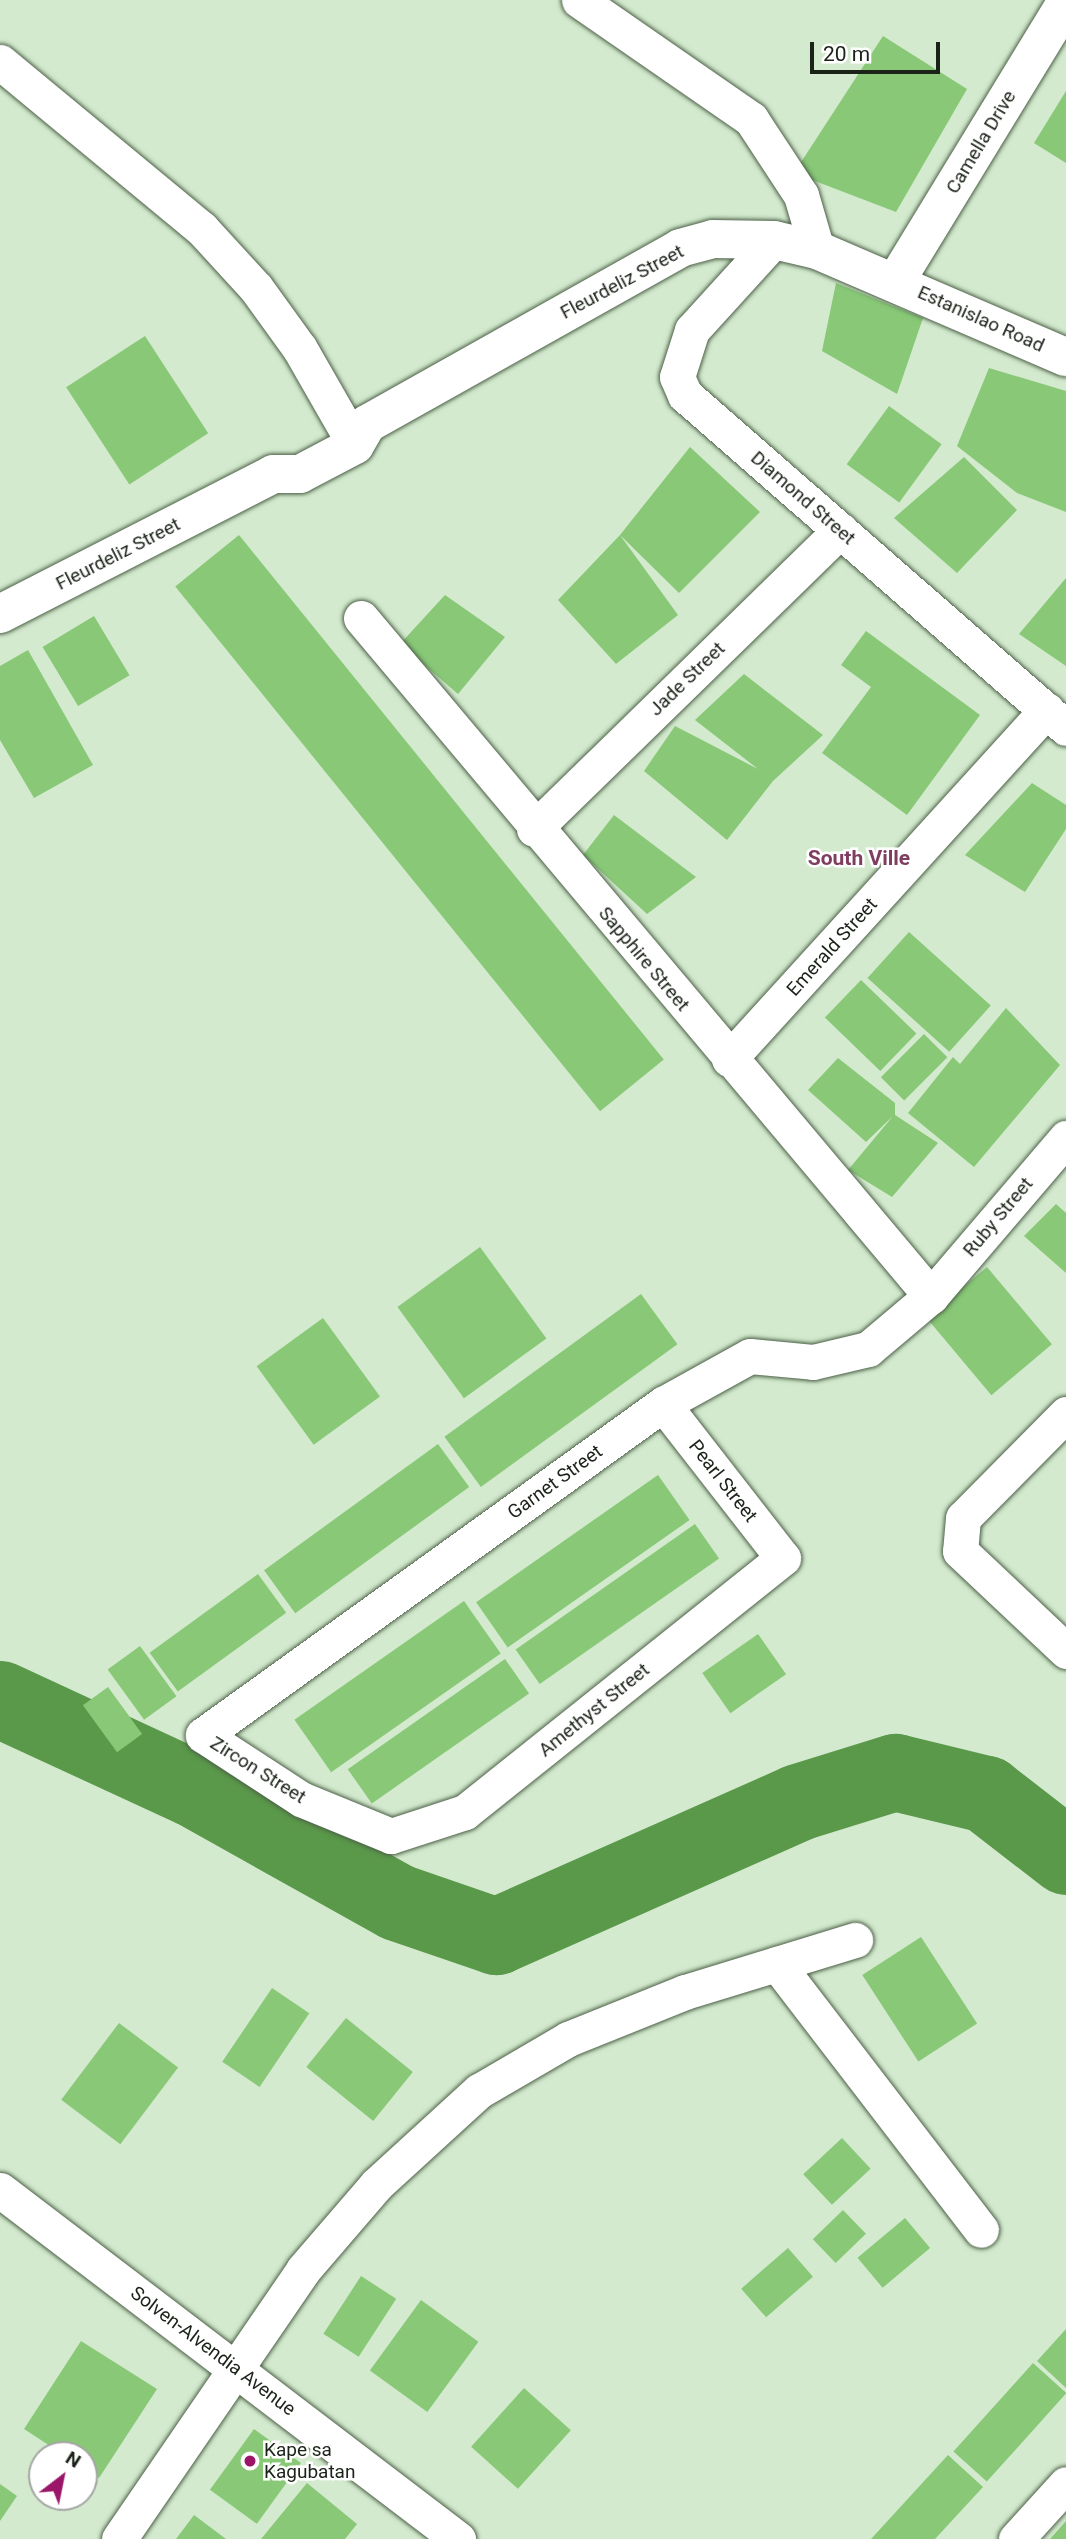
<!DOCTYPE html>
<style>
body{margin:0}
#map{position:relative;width:1066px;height:2539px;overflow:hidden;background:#d3eace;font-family:Roboto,sans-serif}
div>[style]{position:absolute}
.river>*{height:77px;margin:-38.5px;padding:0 38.5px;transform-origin:38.5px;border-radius:38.5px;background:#5a984a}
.building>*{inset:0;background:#88c877;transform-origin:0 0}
.roads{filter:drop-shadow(0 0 2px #4c6047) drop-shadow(0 0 2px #4c6047)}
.minor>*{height:35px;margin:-17.5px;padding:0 17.5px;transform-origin:17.5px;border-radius:17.5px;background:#fff}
.tertiary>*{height:38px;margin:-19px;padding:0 19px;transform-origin:19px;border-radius:19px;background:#fff}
.dots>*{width:19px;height:19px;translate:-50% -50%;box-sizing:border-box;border:4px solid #fff;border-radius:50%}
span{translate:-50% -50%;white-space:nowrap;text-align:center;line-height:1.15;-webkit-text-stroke:5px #fff;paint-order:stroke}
.street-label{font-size:19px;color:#1b2319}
.poi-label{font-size:19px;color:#1b2319}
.left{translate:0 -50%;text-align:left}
.neighbourhood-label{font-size:21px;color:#7f3d5f;font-weight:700}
.north{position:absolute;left:28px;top:2441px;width:70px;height:70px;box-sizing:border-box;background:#fff;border:2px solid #a4a7a3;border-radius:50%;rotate:32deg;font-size:19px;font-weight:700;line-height:28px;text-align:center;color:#1b2319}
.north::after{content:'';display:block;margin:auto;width:24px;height:32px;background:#9b1668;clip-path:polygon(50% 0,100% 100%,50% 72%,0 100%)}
.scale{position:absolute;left:810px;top:42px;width:130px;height:32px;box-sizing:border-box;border:4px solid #1b2319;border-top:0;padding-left:9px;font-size:21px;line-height:24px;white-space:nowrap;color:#1b2319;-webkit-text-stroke:5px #fff;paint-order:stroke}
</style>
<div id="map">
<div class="river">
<div style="left:0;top:1699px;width:213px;rotate:24.8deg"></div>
<div style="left:193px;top:1788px;width:234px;rotate:29.2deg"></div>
<div style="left:397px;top:1902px;width:105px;rotate:19deg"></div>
<div style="left:496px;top:1936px;width:330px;rotate:-23.9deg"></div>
<div style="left:798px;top:1802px;width:102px;rotate:-17.2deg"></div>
<div style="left:895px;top:1772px;width:94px;rotate:13.6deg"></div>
<div style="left:986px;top:1794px;width:101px;rotate:37.8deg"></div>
</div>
<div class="building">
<div style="clip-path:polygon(883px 36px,967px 89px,896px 212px,794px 173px)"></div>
<div style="clip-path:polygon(1066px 91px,1066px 163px,1034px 143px)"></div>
<div style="clip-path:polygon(836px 283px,923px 318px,897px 394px,822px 351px)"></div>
<div style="left:145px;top:336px;width:116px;height:94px;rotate:57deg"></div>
<div style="clip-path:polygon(989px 368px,1066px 391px,1066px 512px,1017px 493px,957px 446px)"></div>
<div style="left:889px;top:406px;width:65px;height:72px;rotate:36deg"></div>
<div style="clip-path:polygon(690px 447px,760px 512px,679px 593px,620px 535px,678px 615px,616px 664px,558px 600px,620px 535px)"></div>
<div style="clip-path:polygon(964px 457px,1017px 510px,957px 573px,894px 518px)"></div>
<div style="left:239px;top:535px;width:675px;height:82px;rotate:51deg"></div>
<div style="clip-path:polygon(1066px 578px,1066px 666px,1019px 634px)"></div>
<div style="clip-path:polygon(445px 595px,505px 637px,458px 694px,400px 644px)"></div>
<div style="left:94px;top:616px;width:69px;height:60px;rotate:59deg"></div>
<div style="clip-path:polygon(866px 631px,980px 715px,907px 815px,822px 753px,871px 687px,841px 665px)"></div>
<div style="clip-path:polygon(28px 650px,93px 765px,34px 798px,0 740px,0 666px)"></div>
<div style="clip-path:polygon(744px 674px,823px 735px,773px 781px,727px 840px,644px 771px,675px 726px,758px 769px,695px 720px)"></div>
<div style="clip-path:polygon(1032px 783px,1066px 805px,1066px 829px,1025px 892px,965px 855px)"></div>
<div style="clip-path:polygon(614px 815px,696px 877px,647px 914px,583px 855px)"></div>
<div style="left:909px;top:932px;width:110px;height:62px;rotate:42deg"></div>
<div style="left:861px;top:980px;width:77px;height:52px;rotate:44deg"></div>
<div style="clip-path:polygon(1006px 1008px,1060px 1065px,974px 1167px,908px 1113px,953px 1057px,960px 1064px)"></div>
<div style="left:924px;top:1034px;width:33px;height:61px;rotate:45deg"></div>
<div style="clip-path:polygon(838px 1058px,895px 1103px,895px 1115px,938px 1143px,892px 1197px,848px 1170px,893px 1116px,866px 1142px,808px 1090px)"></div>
<div style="clip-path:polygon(1056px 1204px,1066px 1213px,1066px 1273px,1024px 1236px)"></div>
<div style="left:480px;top:1247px;width:113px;height:102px;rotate:54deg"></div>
<div style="left:987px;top:1267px;width:101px;height:79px;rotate:50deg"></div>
<div style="left:641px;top:1294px;width:62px;height:243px;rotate:54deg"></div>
<div style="left:323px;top:1318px;width:97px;height:82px;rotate:54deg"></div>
<div style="left:438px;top:1444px;width:53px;height:215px;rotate:54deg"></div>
<div style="left:658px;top:1475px;width:55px;height:222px;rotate:55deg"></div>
<div style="left:695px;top:1524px;width:42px;height:219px;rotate:55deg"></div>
<div style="left:258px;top:1574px;width:48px;height:134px;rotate:54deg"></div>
<div style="left:464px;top:1601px;width:64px;height:207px;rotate:55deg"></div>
<div style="left:758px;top:1634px;width:49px;height:68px;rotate:55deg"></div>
<div style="left:140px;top:1646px;width:62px;height:40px;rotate:54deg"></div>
<div style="left:505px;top:1659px;width:42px;height:192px;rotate:55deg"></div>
<div style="left:108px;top:1687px;width:58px;height:31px;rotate:54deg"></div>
<div style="left:921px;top:1937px;width:103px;height:70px;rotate:57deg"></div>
<div style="left:272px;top:1988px;width:45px;height:89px;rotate:34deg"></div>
<div style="left:346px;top:2018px;width:86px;height:63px;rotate:39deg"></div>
<div style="left:119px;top:2023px;width:74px;height:96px;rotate:37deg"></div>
<div style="left:842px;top:2138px;width:42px;height:53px;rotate:47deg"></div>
<div style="left:843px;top:2210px;width:33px;height:42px;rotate:46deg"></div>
<div style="left:905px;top:2218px;width:39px;height:62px;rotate:50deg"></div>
<div style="left:788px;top:2248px;width:38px;height:62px;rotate:49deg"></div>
<div style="left:361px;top:2276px;width:42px;height:69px;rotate:33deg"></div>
<div style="left:421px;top:2300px;width:71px;height:87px;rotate:36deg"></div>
<div style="clip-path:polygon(1066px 2329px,1066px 2388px,1037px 2361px)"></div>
<div style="clip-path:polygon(81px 2341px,157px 2389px,99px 2478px,84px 2468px,84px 2455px,64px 2455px,24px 2429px)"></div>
<div style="left:1033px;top:2363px;width:45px;height:119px;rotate:42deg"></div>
<div style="left:524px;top:2388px;width:63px;height:79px;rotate:42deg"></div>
<div style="left:254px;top:2429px;width:58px;height:75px;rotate:36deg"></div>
<div style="clip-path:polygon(948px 2455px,983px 2487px,935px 2539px,871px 2539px)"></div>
<div style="clip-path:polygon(307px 2483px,357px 2524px,345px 2539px,261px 2539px)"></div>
<div style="clip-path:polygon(0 2484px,17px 2496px,0 2521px)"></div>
<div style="clip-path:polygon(194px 2515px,226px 2539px,176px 2539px)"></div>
<div style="clip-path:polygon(1066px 2521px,1066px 2539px,1050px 2539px)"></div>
</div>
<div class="roads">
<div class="minor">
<div style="left:579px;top:0;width:209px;rotate:34.7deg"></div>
<div style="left:751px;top:119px;width:91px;rotate:56.7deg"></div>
<div style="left:801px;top:195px;width:57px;rotate:73.8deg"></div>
<div style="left:0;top:62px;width:261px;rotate:39.6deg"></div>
<div style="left:201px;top:228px;width:81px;rotate:47.5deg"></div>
<div style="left:256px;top:288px;width:75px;rotate:54.2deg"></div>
<div style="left:300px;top:349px;width:111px;rotate:60.2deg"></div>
<div style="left:774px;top:240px;width:122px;rotate:132.3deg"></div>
<div style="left:692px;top:330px;width:49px;rotate:107.7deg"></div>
<div style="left:677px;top:377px;width:20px;rotate:66deg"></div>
<div style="left:685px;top:395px;width:506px;rotate:41.15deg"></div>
<div style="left:361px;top:618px;width:886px;rotate:49.95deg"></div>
<div style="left:534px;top:829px;width:428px;rotate:-44.3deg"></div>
<div style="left:729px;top:1059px;width:472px;rotate:-47.7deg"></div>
<div style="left:663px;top:1404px;width:195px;rotate:52.1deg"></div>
<div style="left:783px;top:1558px;width:407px;rotate:141.4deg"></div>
<div style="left:465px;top:1812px;width:78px;rotate:162deg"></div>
<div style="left:391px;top:1836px;width:97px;rotate:-157.7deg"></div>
<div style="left:301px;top:1799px;width:117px;rotate:-146.9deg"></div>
<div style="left:203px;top:1735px;width:567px;rotate:-35.74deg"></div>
<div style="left:663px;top:1404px;width:99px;rotate:-28.9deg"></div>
<div style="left:750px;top:1356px;width:63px;rotate:5.4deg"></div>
<div style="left:813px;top:1362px;width:57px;rotate:-13.3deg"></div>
<div style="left:868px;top:1349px;width:82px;rotate:-40.1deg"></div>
<div style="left:931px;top:1296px;width:208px;rotate:-49.5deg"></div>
<div style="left:1066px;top:1414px;width:146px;rotate:134.7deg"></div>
<div style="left:963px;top:1518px;width:33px;rotate:95deg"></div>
<div style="left:960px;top:1551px;width:146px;rotate:43.3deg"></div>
<div style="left:777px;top:1964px;width:335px;rotate:52.5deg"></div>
<div style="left:0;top:2190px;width:576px;rotate:37.31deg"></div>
<div style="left:119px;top:2539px;width:326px;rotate:-55.6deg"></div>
<div style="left:303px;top:2270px;width:113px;rotate:-49.3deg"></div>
<div style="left:377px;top:2184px;width:138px;rotate:-42.4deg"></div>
<div style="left:479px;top:2091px;width:103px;rotate:-30.3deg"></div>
<div style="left:568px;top:2039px;width:126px;rotate:-21.9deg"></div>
<div style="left:685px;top:1992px;width:178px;rotate:-17deg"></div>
<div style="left:1016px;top:2539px;width:74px;rotate:-47.7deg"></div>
</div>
<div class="tertiary">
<div style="left:896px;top:281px;width:326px;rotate:-58.6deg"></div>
<div style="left:0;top:614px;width:307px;rotate:-27.1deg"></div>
<div style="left:273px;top:474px;width:27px"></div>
<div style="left:300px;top:474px;width:62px;rotate:-27.8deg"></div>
<div style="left:355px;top:445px;width:24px;rotate:-60deg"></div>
<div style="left:367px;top:424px;width:359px;rotate:-29.3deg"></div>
<div style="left:680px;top:248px;width:34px;rotate:-15deg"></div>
<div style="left:713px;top:239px;width:61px;rotate:0.9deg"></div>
<div style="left:774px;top:240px;width:44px;rotate:13.1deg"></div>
<div style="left:817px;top:250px;width:271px;rotate:23.3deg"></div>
</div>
</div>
<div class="dots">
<div style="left:250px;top:2461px;background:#9b1668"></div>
</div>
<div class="street-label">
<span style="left:981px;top:142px;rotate:-59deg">Camella Drive</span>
<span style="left:622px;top:282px;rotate:-28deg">Fleurdeliz Street</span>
<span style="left:981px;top:319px;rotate:24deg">Estanislao Road</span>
<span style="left:803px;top:498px;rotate:41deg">Diamond Street</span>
<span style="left:118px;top:554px;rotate:-27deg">Fleurdeliz Street</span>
<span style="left:687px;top:679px;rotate:-44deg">Jade Street</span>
<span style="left:832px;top:947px;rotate:-48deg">Emerald Street</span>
<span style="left:644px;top:959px;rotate:50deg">Sapphire Street</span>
<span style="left:998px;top:1217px;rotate:-50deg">Ruby Street</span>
<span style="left:723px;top:1481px;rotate:52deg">Pearl Street</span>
<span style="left:555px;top:1482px;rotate:-36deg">Garnet Street</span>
<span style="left:594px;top:1710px;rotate:-39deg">Amethyst Street</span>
<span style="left:258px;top:1770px;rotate:32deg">Zircon Street</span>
<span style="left:213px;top:2351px;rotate:37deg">Solven-Alvendia Avenue</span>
</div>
<div class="poi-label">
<span class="left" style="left:264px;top:2461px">Kape sa<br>Kagubatan</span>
</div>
<div class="neighbourhood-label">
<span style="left:859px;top:858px">South Ville</span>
</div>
<div class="north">N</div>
<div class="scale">20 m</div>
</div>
